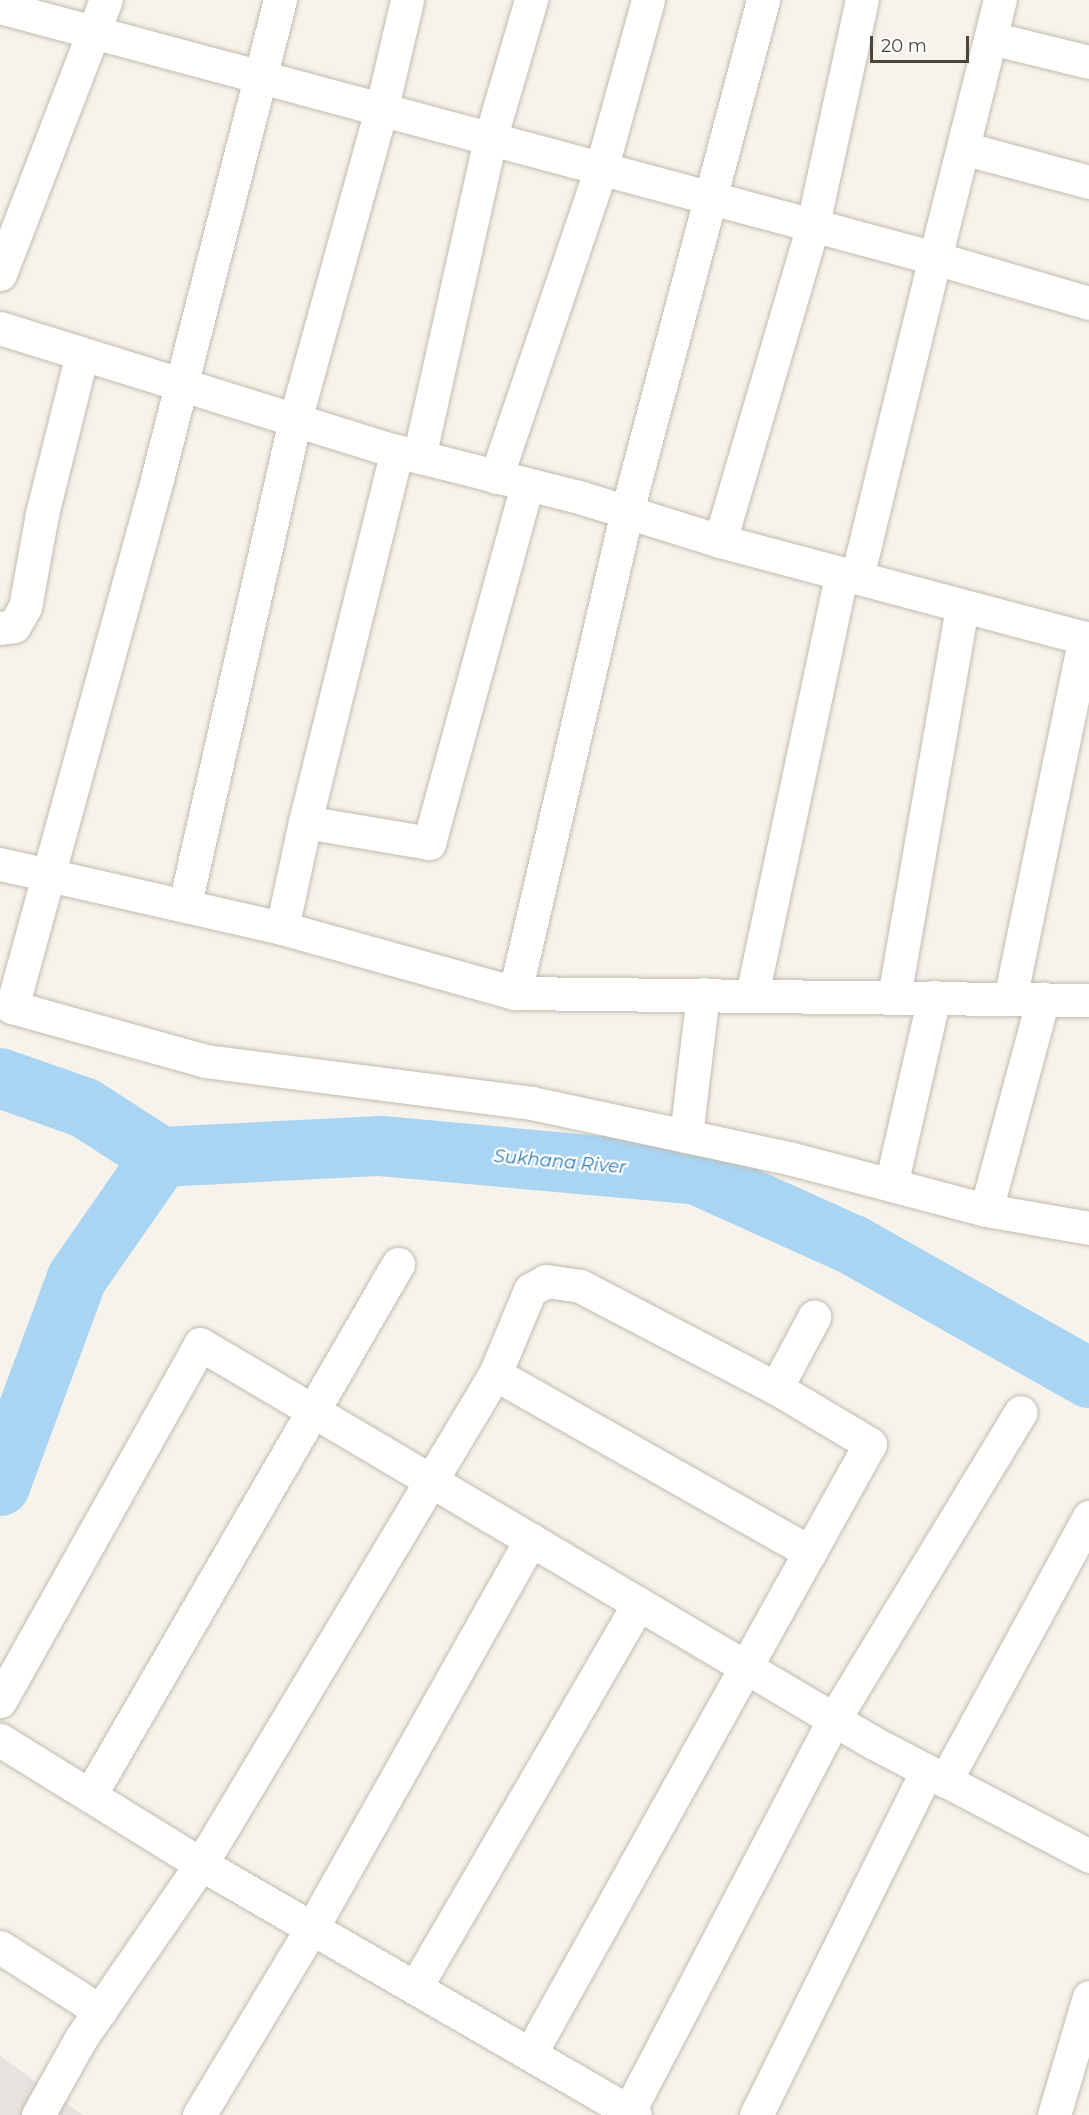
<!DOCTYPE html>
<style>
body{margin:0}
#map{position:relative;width:1089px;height:2115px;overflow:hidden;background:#f6f3ec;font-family:Montserrat,sans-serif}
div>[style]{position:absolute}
.industrial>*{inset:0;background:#e6e2dd}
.river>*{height:60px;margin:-30px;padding:0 30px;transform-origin:30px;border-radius:30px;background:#a9d4f2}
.roads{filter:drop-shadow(0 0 2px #c2bbae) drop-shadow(0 0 2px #c2bbae)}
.minor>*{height:33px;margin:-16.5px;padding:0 16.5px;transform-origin:16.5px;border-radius:16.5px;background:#fff}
span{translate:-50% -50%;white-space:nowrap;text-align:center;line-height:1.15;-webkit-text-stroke:4.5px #fff;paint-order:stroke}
.water-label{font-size:18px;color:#2e7ab2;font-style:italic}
.scale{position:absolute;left:870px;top:36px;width:99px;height:27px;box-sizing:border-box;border:3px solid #4b4439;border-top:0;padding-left:8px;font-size:18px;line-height:21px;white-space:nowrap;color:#4b4439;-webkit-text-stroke:4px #fff;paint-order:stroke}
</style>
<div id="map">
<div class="industrial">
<div style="clip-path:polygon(0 2056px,83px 2115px,0 2115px)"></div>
</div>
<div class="river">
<div style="left:0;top:1078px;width:90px;rotate:19.4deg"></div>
<div style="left:85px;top:1108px;width:90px;rotate:32.8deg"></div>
<div style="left:161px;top:1157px;width:220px;rotate:-2.9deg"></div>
<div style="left:381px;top:1146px;width:317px;rotate:5.2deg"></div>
<div style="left:697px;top:1175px;width:171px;rotate:24.2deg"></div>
<div style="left:853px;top:1245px;width:271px;rotate:29.4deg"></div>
<div style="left:0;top:1486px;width:222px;rotate:-69.7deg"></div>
<div style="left:77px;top:1278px;width:147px;rotate:-55.2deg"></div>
</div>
<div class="roads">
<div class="minor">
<div style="left:280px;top:0;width:491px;rotate:104.4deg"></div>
<div style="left:158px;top:476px;width:551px;rotate:105.37deg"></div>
<div style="left:12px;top:1007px;width:200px;rotate:15.6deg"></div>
<div style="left:205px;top:1061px;width:330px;rotate:7.3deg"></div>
<div style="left:532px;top:1103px;width:263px;rotate:12.1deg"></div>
<div style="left:789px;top:1158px;width:204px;rotate:14.8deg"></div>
<div style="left:986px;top:1210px;width:105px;rotate:9.9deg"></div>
<div style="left:763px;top:0;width:529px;rotate:104.9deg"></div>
<div style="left:627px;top:511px;width:495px;rotate:103.1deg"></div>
<div style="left:515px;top:993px;width:574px;rotate:0.7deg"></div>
<div style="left:0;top:7px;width:968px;rotate:15.03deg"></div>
<div style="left:935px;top:258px;width:266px;rotate:-75.9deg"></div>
<div style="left:991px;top:38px;width:101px;rotate:13.8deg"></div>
<div style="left:963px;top:148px;width:131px;rotate:15.1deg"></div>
<div style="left:0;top:274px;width:294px;rotate:-68.9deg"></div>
<div style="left:0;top:328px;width:407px;rotate:17.3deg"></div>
<div style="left:389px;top:449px;width:196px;rotate:14.2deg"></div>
<div style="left:579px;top:497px;width:148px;rotate:17.3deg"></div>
<div style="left:720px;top:541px;width:382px;rotate:14.9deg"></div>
<div style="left:419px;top:457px;width:329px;rotate:-77.4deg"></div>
<div style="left:491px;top:136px;width:142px;rotate:-73.6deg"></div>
<div style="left:496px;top:477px;width:329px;rotate:-71.2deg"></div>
<div style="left:602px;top:166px;width:172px;rotate:-74.5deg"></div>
<div style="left:720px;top:541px;width:330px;rotate:-73.6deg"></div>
<div style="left:813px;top:224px;width:229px;rotate:-77.7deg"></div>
<div style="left:857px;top:577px;width:328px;rotate:-76.3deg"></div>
<div style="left:935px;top:258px;width:160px;rotate:16.3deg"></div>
<div style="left:0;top:628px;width:14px;rotate:-8deg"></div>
<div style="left:14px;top:626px;width:22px;rotate:-60deg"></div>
<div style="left:25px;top:607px;width:95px;rotate:-79.6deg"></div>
<div style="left:42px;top:514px;width:165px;rotate:-76deg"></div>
<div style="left:305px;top:822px;width:382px;rotate:-76.1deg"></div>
<div style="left:0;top:864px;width:289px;rotate:12.8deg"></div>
<div style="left:282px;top:928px;width:108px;rotate:-77.8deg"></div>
<div style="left:305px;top:822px;width:126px;rotate:9.6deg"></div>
<div style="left:429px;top:843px;width:371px;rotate:-74.7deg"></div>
<div style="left:185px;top:904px;width:496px;rotate:-77.2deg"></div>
<div style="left:295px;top:420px;width:325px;rotate:-74.5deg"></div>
<div style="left:382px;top:107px;width:110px;rotate:-76.8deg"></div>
<div style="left:282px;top:928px;width:242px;rotate:15.6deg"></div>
<div style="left:752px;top:995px;width:431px;rotate:-78deg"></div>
<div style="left:894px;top:997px;width:397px;rotate:-80.1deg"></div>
<div style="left:1010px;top:999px;width:369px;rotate:-78.3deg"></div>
<div style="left:686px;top:1136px;width:143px;rotate:-83.2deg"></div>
<div style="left:891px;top:1185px;width:193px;rotate:-77.1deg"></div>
<div style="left:986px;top:1210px;width:219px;rotate:-74.9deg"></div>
<div style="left:495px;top:1374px;width:362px;rotate:29.5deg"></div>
<div style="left:0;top:1701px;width:409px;rotate:-60.7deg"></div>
<div style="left:200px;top:1344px;width:783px;rotate:30.63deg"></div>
<div style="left:874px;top:1743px;width:243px;rotate:27.7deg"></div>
<div style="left:0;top:1740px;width:236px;rotate:31.7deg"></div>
<div style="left:201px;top:1864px;width:501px;rotate:30.04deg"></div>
<div style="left:945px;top:1781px;width:301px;rotate:-61.4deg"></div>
<div style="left:90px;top:1795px;width:614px;rotate:-59.88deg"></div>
<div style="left:0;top:1947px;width:119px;rotate:32.6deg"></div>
<div style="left:415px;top:1988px;width:445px;rotate:-59.8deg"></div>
<div style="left:530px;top:2054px;width:698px;rotate:-60.87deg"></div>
<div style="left:870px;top:1444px;width:109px;rotate:-149.2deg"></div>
<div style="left:776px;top:1388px;width:81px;rotate:-61.8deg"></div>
<div style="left:629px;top:2111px;width:442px;rotate:-62.4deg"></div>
<div style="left:834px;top:1719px;width:359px;rotate:-58.7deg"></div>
<div style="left:38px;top:2115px;width:88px;rotate:-60.8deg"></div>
<div style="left:81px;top:2038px;width:211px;rotate:-55.4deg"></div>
<div style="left:201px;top:1864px;width:571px;rotate:-59.04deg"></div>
<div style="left:495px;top:1374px;width:91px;rotate:-67.4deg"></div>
<div style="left:530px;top:1290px;width:18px;rotate:-29deg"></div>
<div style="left:546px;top:1281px;width:34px;rotate:8deg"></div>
<div style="left:580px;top:1286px;width:221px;rotate:27.5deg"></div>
<div style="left:199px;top:2115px;width:218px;rotate:-58.9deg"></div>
<div style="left:312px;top:1928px;width:446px;rotate:-60.6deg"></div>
<div style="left:756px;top:2115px;width:384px;rotate:-63.6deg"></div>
<div style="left:1054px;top:2115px;width:123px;rotate:-73.5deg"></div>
</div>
</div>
<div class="water-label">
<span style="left:560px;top:1162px;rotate:5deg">Sukhana River</span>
</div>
<div class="scale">20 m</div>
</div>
